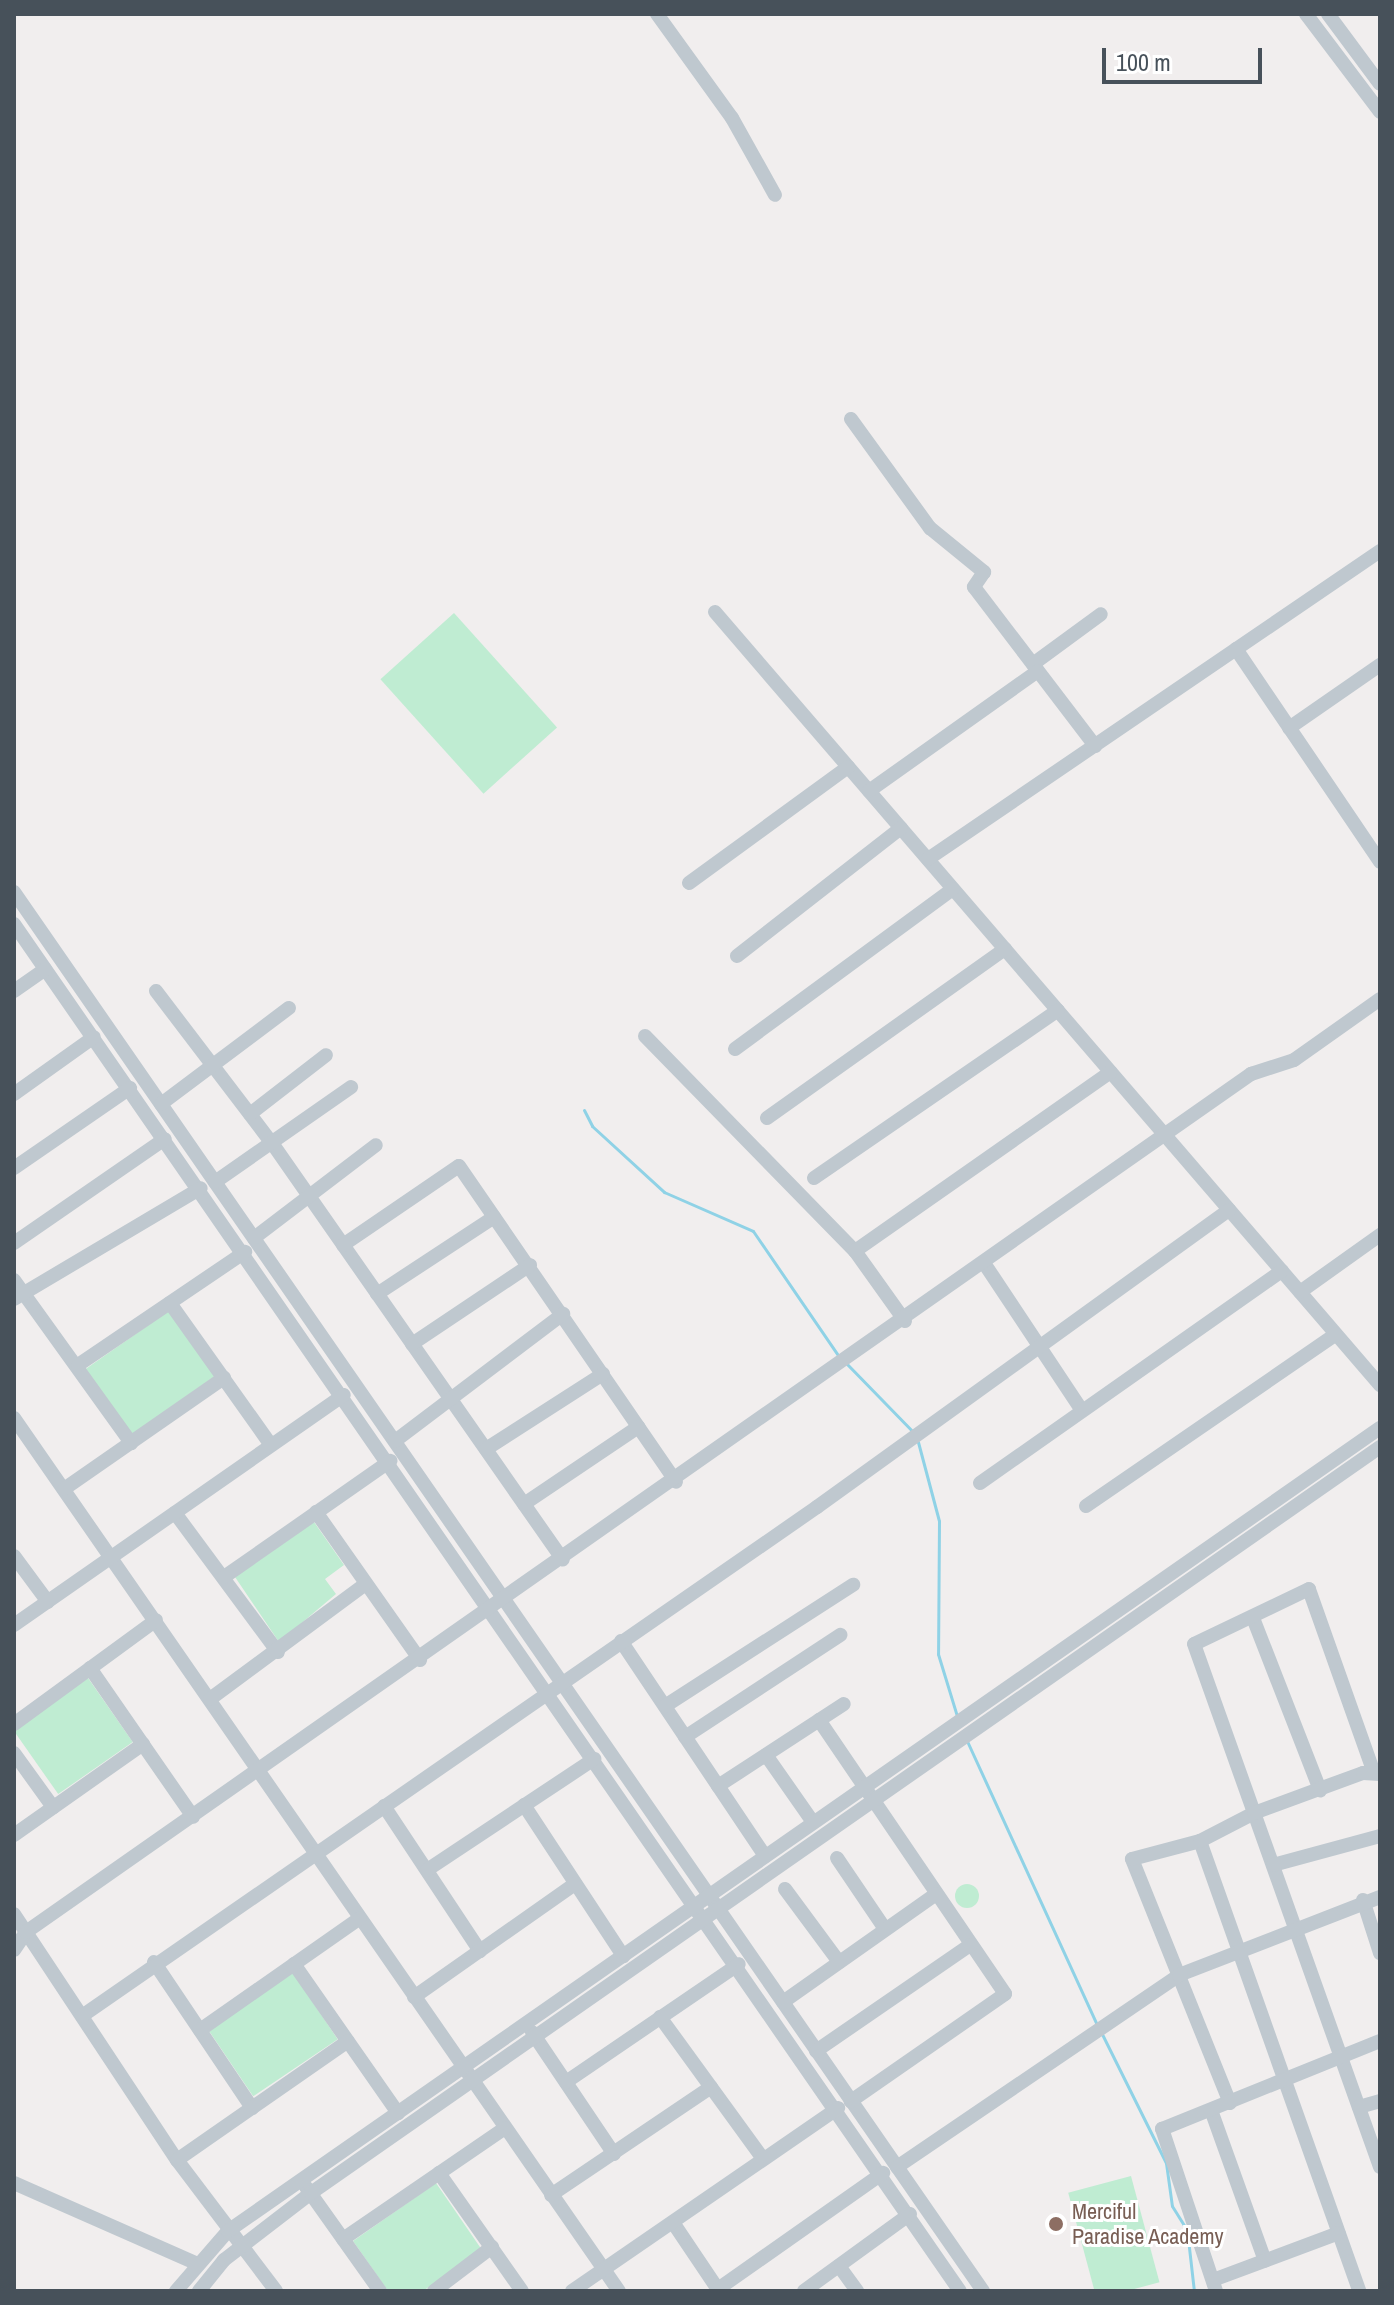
<!DOCTYPE html>
<style>
body{margin:0}
#map{position:relative;width:1394px;height:2305px;overflow:hidden;background:#f1eeee;font-family:"Archivo Narrow",sans-serif}
div>[style]{position:absolute}
.green>*{inset:0;background:#bfecd2;transform-origin:0 0}
.round{border-radius:50%}
.stream>*{height:3px;margin:-1.5px;padding:0 1.5px;transform-origin:1.5px;border-radius:1.5px;background:#8fd2e6}
.minor>*{height:14px;margin:-7px;padding:0 7px;transform-origin:7px;border-radius:7px;background:#bfc8cf}
.dots>*{width:22px;height:22px;translate:-50% -50%;box-sizing:border-box;border:4px solid #fff;border-radius:50%}
span{translate:-50% -50%;white-space:nowrap;text-align:center;line-height:1.15;-webkit-text-stroke:6px #fff;paint-order:stroke}
.education-label{font-size:22px;color:#785e54}
.left{translate:0 -50%;text-align:left}
.frame{position:absolute;inset:0;border:16px solid #47515a;pointer-events:none}
.scale{position:absolute;left:1102px;top:48px;width:160px;height:36px;box-sizing:border-box;border:4px solid #47515a;border-top:0;padding-left:10px;font-size:24px;line-height:28px;white-space:nowrap;color:#47515a;-webkit-text-stroke:6px #fff;paint-order:stroke}
</style>
<div id="map">
<div class="green">
<div style="left:454px;top:613px;width:154px;height:99px;rotate:48deg"></div>
<div style="left:170px;top:1310px;width:80px;height:103px;rotate:55deg"></div>
<div style="clip-path:polygon(314px 1522px,344px 1565px,325px 1579px,336px 1594px,279px 1642px,235px 1577px)"></div>
<div style="left:88px;top:1678px;width:78px;height:91px;rotate:55deg"></div>
<div class="round" style="left:955px;top:1884px;width:24px;height:24px"></div>
<div style="left:293px;top:1973px;width:80px;height:102px;rotate:56deg"></div>
<div style="left:1131px;top:2176px;width:110px;height:65px;rotate:75deg"></div>
<div style="clip-path:polygon(436px 2183px,482px 2250px,423px 2291px,388px 2291px,353px 2241px)"></div>
</div>
<div class="stream">
<div style="left:584px;top:1110px;width:18px;rotate:63deg"></div>
<div style="left:592px;top:1126px;width:98px;rotate:42.5deg"></div>
<div style="left:664px;top:1192px;width:97px;rotate:23.7deg"></div>
<div style="left:753px;top:1231px;width:154px;rotate:55.6deg"></div>
<div style="left:846px;top:1363px;width:96px;rotate:45.8deg"></div>
<div style="left:918px;top:1442px;width:82px;rotate:75.1deg"></div>
<div style="left:939px;top:1521px;width:133px;rotate:90.4deg"></div>
<div style="left:938px;top:1654px;width:65px;rotate:73deg"></div>
<div style="left:967px;top:1741px;width:312px;rotate:65.4deg"></div>
<div style="left:1101px;top:2032px;width:146px;rotate:63.6deg"></div>
<div style="left:1166px;top:2163px;width:43px;rotate:82.1deg"></div>
<div style="left:1172px;top:2206px;width:28px;rotate:58deg"></div>
<div style="left:1187px;top:2230px;width:61px;rotate:83.5deg"></div>
</div>
<div class="minor">
<div style="left:657px;top:14px;width:128px;rotate:54.2deg"></div>
<div style="left:732px;top:118px;width:88px;rotate:60.8deg"></div>
<div style="left:1306px;top:14px;width:123px;rotate:52.9deg"></div>
<div style="left:1328px;top:14px;width:87px;rotate:53.4deg"></div>
<div style="left:851px;top:419px;width:135px;rotate:54.1deg"></div>
<div style="left:930px;top:528px;width:70px;rotate:39.2deg"></div>
<div style="left:984px;top:572px;width:18px;rotate:124deg"></div>
<div style="left:974px;top:587px;width:200px;rotate:52.7deg"></div>
<div style="left:715px;top:612px;width:1020px;rotate:49.3deg"></div>
<div style="left:1236px;top:649px;width:257px;rotate:55.9deg"></div>
<div style="left:1033px;top:664px;width:84px;rotate:-36.3deg"></div>
<div style="left:1289px;top:728px;width:111px;rotate:-34.7deg"></div>
<div style="left:869px;top:791px;width:207px;rotate:-35.4deg"></div>
<div style="left:928px;top:859px;width:547px;rotate:-34.27deg"></div>
<div style="left:689px;top:883px;width:197px;rotate:-36.1deg"></div>
<div style="left:14px;top:892px;width:1702px;rotate:55.29deg"></div>
<div style="left:14px;top:924px;width:1662px;rotate:55.32deg"></div>
<div style="left:737px;top:956px;width:208px;rotate:-38deg"></div>
<div style="left:14px;top:991px;width:38px;rotate:-35deg"></div>
<div style="left:156px;top:991px;width:191px;rotate:52.7deg"></div>
<div style="left:272px;top:1143px;width:508px;rotate:55.09deg"></div>
<div style="left:645px;top:1036px;width:301px;rotate:45.7deg"></div>
<div style="left:855px;top:1251px;width:86px;rotate:54.5deg"></div>
<div style="left:735px;top:1049px;width:270px;rotate:-36.3deg"></div>
<div style="left:14px;top:1094px;width:98px;rotate:-35.5deg"></div>
<div style="left:161px;top:1104px;width:160px;rotate:-36.9deg"></div>
<div style="left:250px;top:1114px;width:96px;rotate:-37.8deg"></div>
<div style="left:767px;top:1118px;width:292px;rotate:-35.4deg"></div>
<div style="left:14px;top:1168px;width:141px;rotate:-34.6deg"></div>
<div style="left:814px;top:1178px;width:296px;rotate:-34.5deg"></div>
<div style="left:215px;top:1182px;width:166px;rotate:-34.9deg"></div>
<div style="left:254px;top:1238px;width:153px;rotate:-37.3deg"></div>
<div style="left:14px;top:1243px;width:183px;rotate:-34.6deg"></div>
<div style="left:343px;top:1245px;width:140px;rotate:-34.3deg"></div>
<div style="left:459px;top:1166px;width:383px;rotate:55.5deg"></div>
<div style="left:855px;top:1251px;width:312px;rotate:-35deg"></div>
<div style="left:986px;top:1266px;width:172px;rotate:56.4deg"></div>
<div style="left:14px;top:1280px;width:201px;rotate:54.3deg"></div>
<div style="left:1300px;top:1292px;width:98px;rotate:-35.5deg"></div>
<div style="left:377px;top:1294px;width:140px;rotate:-33.3deg"></div>
<div style="left:14px;top:1299px;width:217px;rotate:-30.7deg"></div>
<div style="left:170px;top:1303px;width:174px;rotate:54.6deg"></div>
<div style="left:412px;top:1344px;width:142px;rotate:-33.8deg"></div>
<div style="left:78px;top:1365px;width:202px;rotate:-34.1deg"></div>
<div style="left:14px;top:1418px;width:1062px;rotate:55.28deg"></div>
<div style="left:395px;top:1441px;width:211px;rotate:-37.1deg"></div>
<div style="left:486px;top:1449px;width:139px;rotate:-32.7deg"></div>
<div style="left:980px;top:1483px;width:369px;rotate:-35.1deg"></div>
<div style="left:64px;top:1489px;width:195px;rotate:-34.8deg"></div>
<div style="left:524px;top:1504px;width:138px;rotate:-34deg"></div>
<div style="left:1086px;top:1506px;width:303px;rotate:-34.5deg"></div>
<div style="left:316px;top:1512px;width:181px;rotate:54.9deg"></div>
<div style="left:175px;top:1513px;width:173px;rotate:53.5deg"></div>
<div style="left:14px;top:1556px;width:57px;rotate:53.5deg"></div>
<div style="left:224px;top:1577px;width:203px;rotate:-34.9deg"></div>
<div style="left:1253px;top:1618px;width:185px;rotate:68.7deg"></div>
<div style="left:14px;top:1625px;width:402px;rotate:-34.9deg"></div>
<div style="left:621px;top:1641px;width:259px;rotate:56.2deg"></div>
<div style="left:90px;top:1668px;width:181px;rotate:55.3deg"></div>
<div style="left:210px;top:1699px;width:192px;rotate:-36.5deg"></div>
<div style="left:665px;top:1706px;width:224px;rotate:-32.8deg"></div>
<div style="left:819px;top:1720px;width:331px;rotate:55.8deg"></div>
<div style="left:1005px;top:1994px;width:188px;rotate:145.2deg"></div>
<div style="left:14px;top:1724px;width:176px;rotate:-36.2deg"></div>
<div style="left:685px;top:1737px;width:186px;rotate:-33.3deg"></div>
<div style="left:14px;top:1753px;width:67px;rotate:54.2deg"></div>
<div style="left:766px;top:1755px;width:82px;rotate:55deg"></div>
<div style="left:1374px;top:1773px;width:195px;rotate:-109.5deg"></div>
<div style="left:1309px;top:1589px;width:127px;rotate:154.4deg"></div>
<div style="left:1194px;top:1644px;width:555px;rotate:70.42deg"></div>
<div style="left:718px;top:1786px;width:150px;rotate:-33.1deg"></div>
<div style="left:524px;top:1805px;width:181px;rotate:56.7deg"></div>
<div style="left:384px;top:1806px;width:174px;rotate:56.5deg"></div>
<div style="left:14px;top:1835px;width:158px;rotate:-35.2deg"></div>
<div style="left:1200px;top:1841px;width:477px;rotate:70.5deg"></div>
<div style="left:837px;top:1858px;width:86px;rotate:55.9deg"></div>
<div style="left:1273px;top:1865px;width:111px;rotate:-15.2deg"></div>
<div style="left:427px;top:1870px;width:201px;rotate:-33.6deg"></div>
<div style="left:785px;top:1889px;width:91px;rotate:53.5deg"></div>
<div style="left:1363px;top:1900px;width:56px;rotate:72.2deg"></div>
<div style="left:14px;top:1914px;width:295px;rotate:56.5deg"></div>
<div style="left:177px;top:2160px;width:164px;rotate:52.9deg"></div>
<div style="left:14px;top:1950px;width:22px;rotate:-56deg"></div>
<div style="left:26px;top:1932px;width:1496px;rotate:-35.01deg"></div>
<div style="left:1251px;top:1074px;width:45px;rotate:-18deg"></div>
<div style="left:1294px;top:1060px;width:105px;rotate:-35.3deg"></div>
<div style="left:154px;top:1962px;width:176px;rotate:56.1deg"></div>
<div style="left:294px;top:1964px;width:182px;rotate:55.1deg"></div>
<div style="left:414px;top:1997px;width:197px;rotate:-35.1deg"></div>
<div style="left:783px;top:2002px;width:187px;rotate:-35.2deg"></div>
<div style="left:82px;top:2016px;width:894px;rotate:-34.7deg"></div>
<div style="left:817px;top:1507px;width:508px;rotate:-35.79deg"></div>
<div style="left:660px;top:2017px;width:175px;rotate:54deg"></div>
<div style="left:200px;top:2030px;width:195px;rotate:-35deg"></div>
<div style="left:532px;top:2032px;width:147px;rotate:56.1deg"></div>
<div style="left:816px;top:2051px;width:187px;rotate:-34.5deg"></div>
<div style="left:566px;top:2082px;width:209px;rotate:-34.3deg"></div>
<div style="left:1230px;top:2103px;width:263px;rotate:-111.9deg"></div>
<div style="left:1132px;top:1859px;width:70px;rotate:-14.8deg"></div>
<div style="left:1200px;top:1841px;width:61px;rotate:-27.4deg"></div>
<div style="left:1254px;top:1813px;width:116px;rotate:-20.2deg"></div>
<div style="left:1363px;top:1773px;width:17px;rotate:3deg"></div>
<div style="left:1359px;top:2107px;width:22px;rotate:-16deg"></div>
<div style="left:1211px;top:2110px;width:160px;rotate:70.3deg"></div>
<div style="left:177px;top:2160px;width:208px;rotate:-34.8deg"></div>
<div style="left:897px;top:2167px;width:341px;rotate:-34.2deg"></div>
<div style="left:1179px;top:1975px;width:216px;rotate:-21.2deg"></div>
<div style="left:439px;top:2173px;width:144px;rotate:54.9deg"></div>
<div style="left:14px;top:2183px;width:198px;rotate:23.8deg"></div>
<div style="left:306px;top:2187px;width:128px;rotate:54.6deg"></div>
<div style="left:551px;top:2195px;width:193px;rotate:-34deg"></div>
<div style="left:674px;top:2224px;width:81px;rotate:56.1deg"></div>
<div style="left:343px;top:2239px;width:196px;rotate:-34.4deg"></div>
<div style="left:839px;top:2266px;width:31px;rotate:54deg"></div>
<div style="left:1213px;top:2280px;width:134px;rotate:-20.5deg"></div>
<div style="left:718px;top:2289px;width:202px;rotate:-35.1deg"></div>
<div style="left:176px;top:2291px;width:79px;rotate:-49.1deg"></div>
<div style="left:228px;top:2231px;width:1404px;rotate:-34.88deg"></div>
<div style="left:199px;top:2291px;width:40px;rotate:-51deg"></div>
<div style="left:224px;top:2260px;width:110px;rotate:-37.6deg"></div>
<div style="left:311px;top:2193px;width:1304px;rotate:-34.91deg"></div>
<div style="left:434px;top:2291px;width:73px;rotate:-37.2deg"></div>
<div style="left:572px;top:2291px;width:323px;rotate:-34.5deg"></div>
<div style="left:804px;top:2291px;width:131px;rotate:-36deg"></div>
<div style="left:1216px;top:2291px;width:171px;rotate:-108.4deg"></div>
<div style="left:1162px;top:2129px;width:235px;rotate:-22deg"></div>
</div>
<div class="dots">
<div style="left:1056px;top:2224px;background:#8d6e63"></div>
</div>
<div class="education-label">
<span class="left" style="left:1072px;top:2224px">Merciful<br>Paradise Academy</span>
</div>
<div class="frame"></div>
<div class="scale">100 m</div>
</div>
